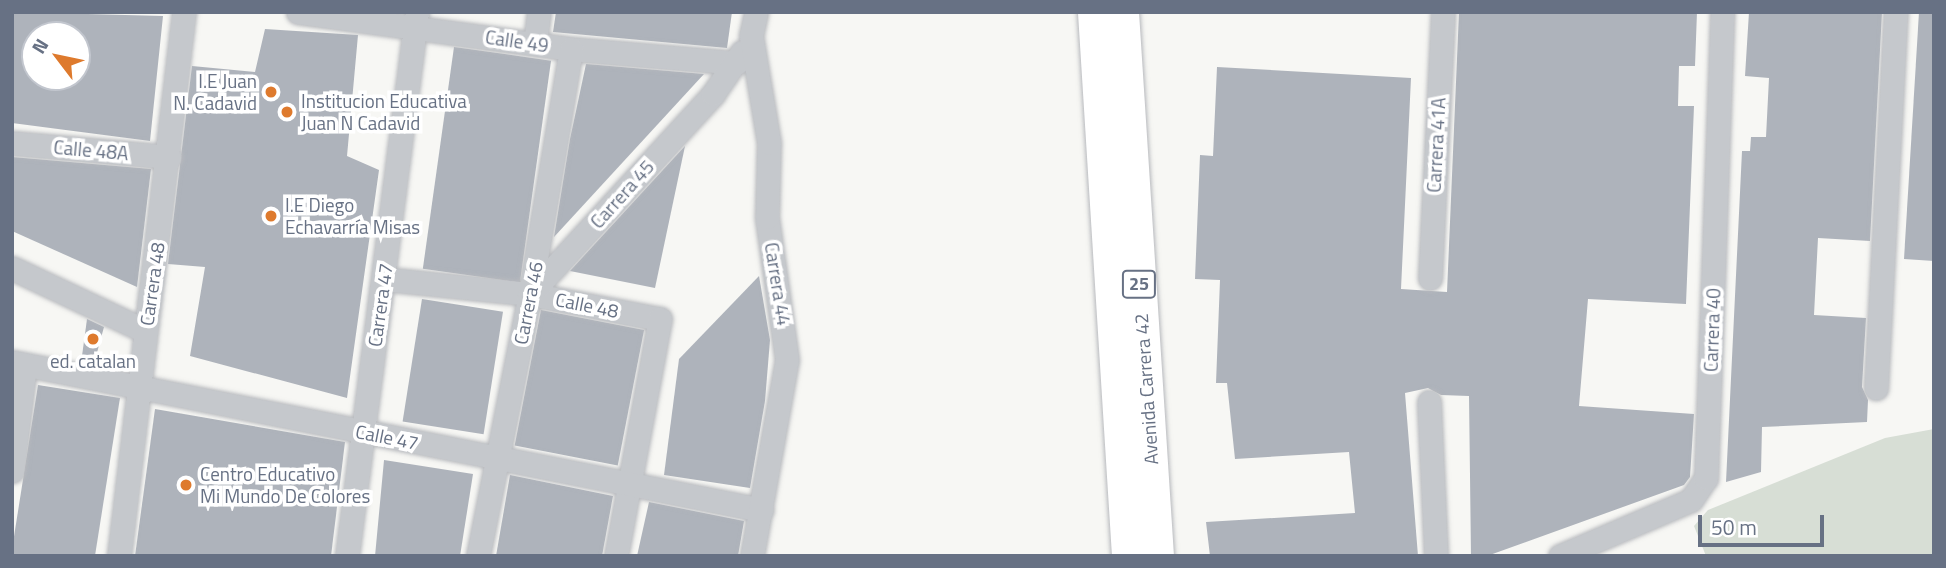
<!DOCTYPE html>
<meta charset="utf-8">
<style>
body{margin:0}
#map{position:relative;width:1946px;height:568px;overflow:hidden;background:#f7f7f4;font-family:"Titillium Web",sans-serif}
div>[style]{position:absolute}
.green>*{inset:0;background:#d7ded5}
.building>*{inset:0;background:#aeb3bb;transform-origin:0 0}
.roads{filter:drop-shadow(0 0 2px #b8babe) drop-shadow(0 0 2px #b8babe)}
.minor>*{height:23px;margin:-11.5px;padding:0 11.5px;transform-origin:11.5px;border-radius:11.5px;background:#c5c8cc}
.highway>*{height:33px;margin:-16.5px;padding:0 16.5px;transform-origin:16.5px;border-radius:16.5px;background:#fff}
.dots>*{width:19px;height:19px;translate:-50% -50%;box-sizing:border-box;border:4px solid #fff;border-radius:50%}
span{translate:-50% -50%;white-space:nowrap;text-align:center;line-height:1.15;-webkit-text-stroke:7px #fff;paint-order:stroke}
.shield-label span{padding:2px 5px;background:#fff;border:2px solid;border-radius:5px;-webkit-text-stroke-width:0}
.shield-label{font-size:18px;color:#677184;font-weight:700}
.street-label{font-size:19px;color:#677184}
.poi-label{font-size:19px;color:#677184}
.right{translate:-100% -50%;text-align:right}
.left{translate:0 -50%;text-align:left}
.frame{position:absolute;inset:0;border:14px solid #677184;pointer-events:none}
.north{position:absolute;left:21px;top:21px;width:70px;height:70px;box-sizing:border-box;background:#fff;border:2px solid #c2c6ce;border-radius:50%;rotate:302deg;font-size:19px;font-weight:700;line-height:28px;text-align:center;color:#677184}
.north::after{content:'';display:block;margin:auto;width:24px;height:32px;background:#de7a2d;clip-path:polygon(50% 0,100% 100%,50% 72%,0 100%)}
.scale{position:absolute;left:1698px;top:515px;width:126px;height:32px;box-sizing:border-box;border:4px solid #677184;border-top:0;padding-left:9px;font-size:21px;line-height:24px;white-space:nowrap;color:#677184;-webkit-text-stroke:5px #fff;paint-order:stroke}
</style>
<div id="map">
<div class="green">
<div style="clip-path:polygon(1934px 429px,1934px 556px,1706px 556px,1694px 526px,1708px 510px,1885px 438px)"></div>
</div>
<div class="building">
<div style="clip-path:polygon(evenodd,12px 12px,163px 16px,150px 141px,12px 123px,12px 12px,35px 35px,77px 35px,77px 77px,35px 77px,35px 35px)"></div>
<div style="clip-path:polygon(556px 12px,732px 12px,727px 48px,553px 32px)"></div>
<div style="clip-path:polygon(1459px 12px,1697px 12px,1695px 66px,1679px 66px,1678px 106px,1694px 106px,1686px 304px,1588px 299px,1579px 406px,1694px 414px,1690px 477px,1684px 485px,1487px 556px,1471px 556px,1469px 396px,1441px 395px,1428px 388px,1405px 393px,1418px 556px,1210px 556px,1206px 522px,1355px 513px,1349px 452px,1235px 459px,1227px 383px,1216px 383px,1220px 280px,1195px 279px,1200px 155px,1213px 156px,1217px 67px,1411px 78px,1401px 289px,1447px 292px)"></div>
<div style="clip-path:polygon(1749px 12px,1882px 12px,1870px 241px,1818px 238px,1814px 315px,1866px 318px,1862px 387px,1868px 400px,1867px 422px,1762px 427px,1761px 472px,1726px 482px,1742px 151px,1750px 151px,1751px 137px,1766px 137px,1769px 78px,1745px 76px)"></div>
<div style="clip-path:polygon(1919px 12px,1934px 12px,1934px 261px,1904px 259px)"></div>
<div style="clip-path:polygon(265px 29px,358px 35px,347px 156px,379px 170px,347px 398px,190px 356px,205px 267px,168px 264px,192px 66px,255px 72px)"></div>
<div style="left:454px;top:47px;width:98px;height:224px;rotate:8deg"></div>
<div style="clip-path:polygon(586px 64px,704px 74px,554px 237px,570px 139px)"></div>
<div style="clip-path:polygon(685px 146px,655px 288px,570px 271px)"></div>
<div style="clip-path:polygon(12px 157px,151px 169px,137px 287px,12px 231px)"></div>
<div style="clip-path:polygon(759px 276px,770px 340px,765px 401px,750px 488px,664px 475px,679px 359px)"></div>
<div style="left:422px;top:299px;width:82px;height:124px;rotate:9deg"></div>
<div style="left:541px;top:310px;width:105px;height:138px;rotate:11deg"></div>
<div style="clip-path:polygon(87px 319px,104px 327px,95px 360px,82px 356px)"></div>
<div style="left:38px;top:385px;width:83px;height:173px;rotate:9deg"></div>
<div style="clip-path:polygon(155px 409px,345px 442px,331px 556px,135px 556px)"></div>
<div style="clip-path:polygon(384px 460px,473px 474px,460px 556px,375px 556px)"></div>
<div style="clip-path:polygon(510px 475px,613px 496px,602px 556px,496px 556px)"></div>
<div style="clip-path:polygon(649px 502px,744px 521px,738px 556px,637px 556px)"></div>
</div>
<div class="roads">
<div class="minor">
<div style="left:298px;top:12px;width:275px;rotate:7.7deg"></div>
<div style="left:571px;top:49px;width:166px;rotate:4.8deg"></div>
<div style="left:535px;top:43px;width:31px;rotate:-83deg"></div>
<div style="left:12px;top:143px;width:158px;rotate:5.1deg"></div>
<div style="left:12px;top:268px;width:147px;rotate:25.3deg"></div>
<div style="left:1430px;top:278px;width:266px;rotate:-87.2deg"></div>
<div style="left:384px;top:279px;width:147px;rotate:5.9deg"></div>
<div style="left:530px;top:294px;width:132px;rotate:10.9deg"></div>
<div style="left:660px;top:319px;width:241px;rotate:100.5deg"></div>
<div style="left:530px;top:294px;width:271px;rotate:-47.5deg"></div>
<div style="left:713px;top:94px;width:51px;rotate:-55.4deg"></div>
<div style="left:12px;top:362px;width:764px;rotate:11.16deg"></div>
<div style="left:1876px;top:388px;width:377px;rotate:-87deg"></div>
<div style="left:1429px;top:402px;width:154px;rotate:87.4deg"></div>
<div style="left:12px;top:471px;width:107px;rotate:-83deg"></div>
<div style="left:119px;top:556px;width:548px;rotate:-83.19deg"></div>
<div style="left:347px;top:556px;width:548px;rotate:-82.67deg"></div>
<div style="left:478px;top:556px;width:267px;rotate:-78.8deg"></div>
<div style="left:530px;top:294px;width:248px;rotate:-80.5deg"></div>
<div style="left:752px;top:556px;width:199px;rotate:-79.9deg"></div>
<div style="left:787px;top:360px;width:144px;rotate:-98deg"></div>
<div style="left:767px;top:217px;width:74px;rotate:-88.5deg"></div>
<div style="left:769px;top:143px;width:109px;rotate:-99.5deg"></div>
<div style="left:751px;top:36px;width:25px;rotate:-78deg"></div>
<div style="left:1560px;top:556px;width:142px;rotate:-23.1deg"></div>
<div style="left:1691px;top:500px;width:27px;rotate:-56deg"></div>
<div style="left:1706px;top:478px;width:466px;rotate:-88deg"></div>
</div>
<div class="highway">
<div style="left:1094px;top:12px;width:545px;rotate:86.42deg"></div>
<div style="left:1122px;top:12px;width:545px;rotate:86.32deg"></div>
</div>
</div>
<div class="dots">
<div style="left:271px;top:92px;background:#de7a2d"></div>
<div style="left:287px;top:112px;background:#de7a2d"></div>
<div style="left:271px;top:216px;background:#de7a2d"></div>
<div style="left:93px;top:339px;background:#de7a2d"></div>
<div style="left:186px;top:485px;background:#de7a2d"></div>
</div>
<div class="shield-label">
<span style="left:1139px;top:284px">25</span>
</div>
<div class="street-label">
<span style="left:517px;top:41px;rotate:8deg">Calle 49</span>
<span style="left:1436px;top:145px;rotate:-87deg">Carrera 41A</span>
<span style="left:91px;top:150px;rotate:5deg">Calle 48A</span>
<span style="left:622px;top:194px;rotate:-48deg">Carrera 45</span>
<span style="left:152px;top:284px;rotate:-82deg">Carrera 48</span>
<span style="left:778px;top:284px;rotate:81deg">Carrera 44</span>
<span style="left:528px;top:303px;rotate:-79deg">Carrera 46</span>
<span style="left:380px;top:305px;rotate:-82deg">Carrera 47</span>
<span style="left:587px;top:305px;rotate:11deg">Calle 48</span>
<span style="left:1712px;top:330px;rotate:-88deg">Carrera 40</span>
<span style="left:1146px;top:389px;rotate:-94deg">Avenida Carrera 42</span>
<span style="left:387px;top:437px;rotate:11deg">Calle 47</span>
</div>
<div class="poi-label">
<span class="right" style="left:257px;top:92px">I.E Juan<br>N. Cadavid</span>
<span class="left" style="left:301px;top:112px">Institucion Educativa<br>Juan N Cadavid</span>
<span class="left" style="left:285px;top:216px">I.E Diego<br>Echavarría Misas</span>
<span style="left:93px;top:361px">ed. catalan</span>
<span class="left" style="left:200px;top:485px">Centro Educativo<br>Mi Mundo De Colores</span>
</div>
<div class="frame"></div>
<div class="north">N</div>
<div class="scale">50 m</div>
</div>
